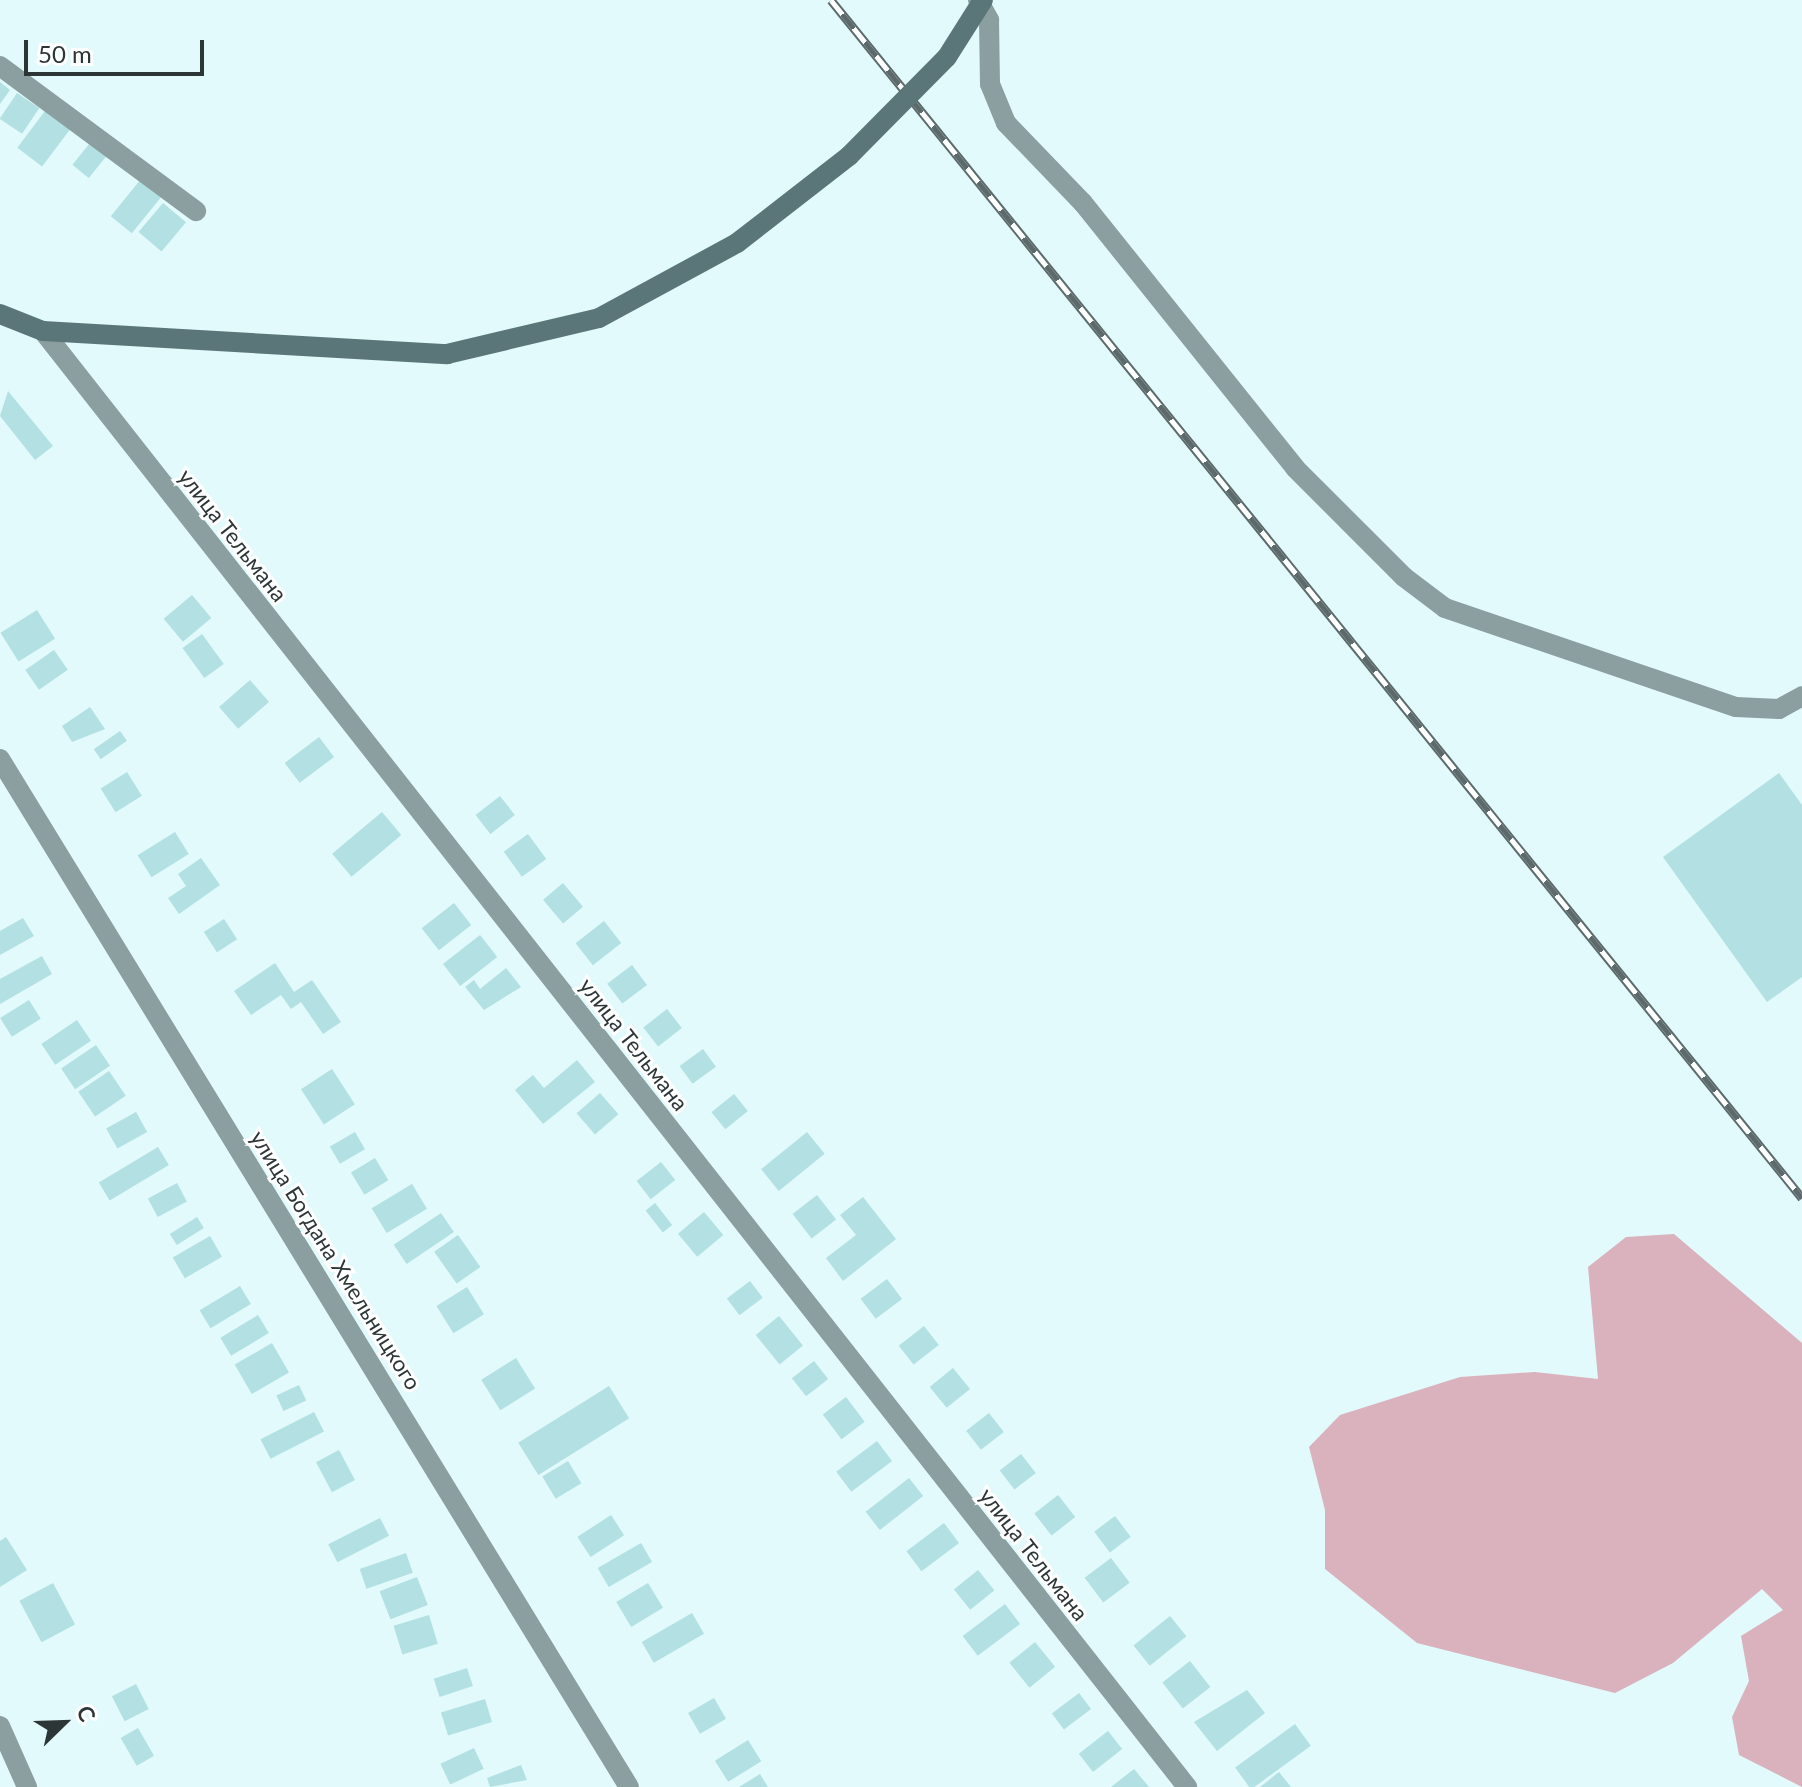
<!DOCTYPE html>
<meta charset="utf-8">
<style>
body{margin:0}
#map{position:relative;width:1802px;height:1787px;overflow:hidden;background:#e2fafb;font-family:Lato,sans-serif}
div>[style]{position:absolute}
.forest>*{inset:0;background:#dab2bd}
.building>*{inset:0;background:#b2e0e3;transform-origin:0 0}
.street>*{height:20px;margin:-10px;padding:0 10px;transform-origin:10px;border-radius:10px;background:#8c9fa0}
.secondary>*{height:20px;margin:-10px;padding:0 10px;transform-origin:10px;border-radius:10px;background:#5a7678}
.rail>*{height:9px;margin-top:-4.5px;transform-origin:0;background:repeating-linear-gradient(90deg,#fff 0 18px,#5d6a6b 0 36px);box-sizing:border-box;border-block:2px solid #5d6a6b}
.secondary-bridge>*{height:20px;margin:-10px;padding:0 10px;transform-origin:10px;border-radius:10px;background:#5a7678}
span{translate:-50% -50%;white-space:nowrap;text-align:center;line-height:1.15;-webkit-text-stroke:6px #fff;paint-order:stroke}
.street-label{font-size:22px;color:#2d3637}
.north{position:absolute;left:24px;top:1683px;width:80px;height:80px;-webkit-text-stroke:6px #fff;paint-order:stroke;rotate:67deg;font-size:22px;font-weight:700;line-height:32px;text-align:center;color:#2d3637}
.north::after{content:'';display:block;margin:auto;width:28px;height:36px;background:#2d3637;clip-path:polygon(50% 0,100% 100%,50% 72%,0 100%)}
.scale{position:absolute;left:24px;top:40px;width:180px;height:36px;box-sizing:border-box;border:4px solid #2d3637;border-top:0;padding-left:10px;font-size:24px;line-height:28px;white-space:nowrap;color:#2d3637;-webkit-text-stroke:6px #fff;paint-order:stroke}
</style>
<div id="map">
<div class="forest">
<div style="clip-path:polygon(1674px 1234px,1802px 1343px,1802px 1787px,1739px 1755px,1732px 1717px,1749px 1681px,1741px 1636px,1783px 1610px,1762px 1589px,1673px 1663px,1615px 1693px,1417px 1643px,1325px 1569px,1325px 1510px,1309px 1447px,1340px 1415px,1460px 1377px,1535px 1372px,1598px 1379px,1588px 1267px,1626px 1237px)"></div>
</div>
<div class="building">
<div style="clip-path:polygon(0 82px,10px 90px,0 104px)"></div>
<div style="left:17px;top:93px;width:27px;height:31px;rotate:34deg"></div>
<div style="left:45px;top:111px;width:31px;height:46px;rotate:37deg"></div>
<div style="left:90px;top:143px;width:21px;height:28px;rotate:39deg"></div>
<div style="left:141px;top:179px;width:27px;height:48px;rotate:39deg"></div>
<div style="left:163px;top:203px;width:30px;height:38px;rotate:40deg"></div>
<div style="clip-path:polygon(8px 391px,53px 446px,35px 460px,0 416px)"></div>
<div style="left:192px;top:595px;width:30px;height:37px;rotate:50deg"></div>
<div style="left:37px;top:610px;width:34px;height:43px;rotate:58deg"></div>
<div style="left:202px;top:634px;width:37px;height:24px;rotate:54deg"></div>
<div style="left:54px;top:650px;width:24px;height:35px;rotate:55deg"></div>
<div style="left:250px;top:680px;width:29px;height:41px;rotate:49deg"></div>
<div style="clip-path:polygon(90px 707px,105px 729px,72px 742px,62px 726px)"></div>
<div style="left:120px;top:731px;width:12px;height:32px;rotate:55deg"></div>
<div style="left:319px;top:737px;width:25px;height:43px;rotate:53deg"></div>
<div style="left:127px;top:772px;width:28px;height:31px;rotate:58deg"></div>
<div style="clip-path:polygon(1779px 773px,1802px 805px,1802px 977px,1767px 1002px,1663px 857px)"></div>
<div style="left:500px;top:796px;width:24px;height:31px;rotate:52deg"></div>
<div style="left:382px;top:812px;width:30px;height:65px;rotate:50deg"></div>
<div style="left:175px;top:832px;width:26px;height:44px;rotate:58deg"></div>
<div style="left:528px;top:834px;width:31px;height:30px;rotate:54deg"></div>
<div style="clip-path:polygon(201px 858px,220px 885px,179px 914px,168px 898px,186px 886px,178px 874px)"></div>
<div style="left:563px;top:883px;width:31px;height:26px;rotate:50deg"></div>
<div style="left:454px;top:903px;width:28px;height:41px;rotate:52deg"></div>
<div style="clip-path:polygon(23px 918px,34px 936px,0 955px,0 931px)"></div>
<div style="left:224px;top:919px;width:24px;height:24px;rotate:57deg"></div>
<div style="left:604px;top:921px;width:28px;height:36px;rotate:52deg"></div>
<div style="left:480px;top:935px;width:28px;height:47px;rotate:52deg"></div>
<div style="clip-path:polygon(42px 956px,52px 974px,0 1004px,0 979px)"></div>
<div style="clip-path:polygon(275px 963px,294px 992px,312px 980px,341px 1022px,323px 1034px,301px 1002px,291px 1009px,281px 995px,251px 1015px,234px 991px)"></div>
<div style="left:632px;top:965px;width:25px;height:31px;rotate:53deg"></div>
<div style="clip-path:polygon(506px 968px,521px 987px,484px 1010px,465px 987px,474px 980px,480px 989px)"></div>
<div style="left:29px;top:1000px;width:22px;height:34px;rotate:58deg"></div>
<div style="left:667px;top:1009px;width:24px;height:30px;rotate:52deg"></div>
<div style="left:77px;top:1020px;width:25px;height:43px;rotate:56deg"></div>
<div style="left:96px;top:1045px;width:25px;height:42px;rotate:56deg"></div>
<div style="left:703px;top:1049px;width:22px;height:29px;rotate:54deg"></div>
<div style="clip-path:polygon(577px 1060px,595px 1082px,543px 1124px,515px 1090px,533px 1075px,544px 1088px)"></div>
<div style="left:332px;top:1069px;width:42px;height:37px;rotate:57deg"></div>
<div style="left:109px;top:1071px;width:30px;height:37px;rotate:56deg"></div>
<div style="left:600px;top:1093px;width:28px;height:31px;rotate:49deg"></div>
<div style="left:734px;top:1094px;width:22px;height:29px;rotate:51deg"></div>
<div style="left:136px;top:1112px;width:23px;height:34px;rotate:61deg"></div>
<div style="left:355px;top:1132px;width:20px;height:29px;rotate:60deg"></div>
<div style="left:807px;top:1132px;width:28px;height:59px;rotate:51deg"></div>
<div style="left:158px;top:1147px;width:21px;height:69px;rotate:59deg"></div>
<div style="left:375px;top:1158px;width:26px;height:28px;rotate:59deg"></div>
<div style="left:661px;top:1162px;width:23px;height:31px;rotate:52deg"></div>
<div style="left:177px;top:1183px;width:21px;height:33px;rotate:62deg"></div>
<div style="left:412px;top:1184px;width:29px;height:47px;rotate:59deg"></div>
<div style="left:817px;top:1195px;width:31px;height:31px;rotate:52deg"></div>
<div style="clip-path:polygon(863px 1197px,896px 1239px,843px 1281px,826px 1258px,856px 1235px,840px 1215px)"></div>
<div style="left:655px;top:1203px;width:28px;height:12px;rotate:52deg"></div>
<div style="left:704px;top:1212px;width:30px;height:34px;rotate:50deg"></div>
<div style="left:441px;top:1213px;width:23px;height:57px;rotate:56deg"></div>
<div style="left:197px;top:1217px;width:13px;height:32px;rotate:58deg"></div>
<div style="left:458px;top:1235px;width:39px;height:29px;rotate:55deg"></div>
<div style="left:210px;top:1236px;width:24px;height:43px;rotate:60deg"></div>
<div style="left:887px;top:1279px;width:25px;height:33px;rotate:53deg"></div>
<div style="left:750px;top:1281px;width:21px;height:29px;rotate:53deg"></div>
<div style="left:240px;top:1286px;width:21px;height:47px;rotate:59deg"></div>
<div style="left:467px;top:1287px;width:32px;height:36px;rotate:58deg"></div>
<div style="left:258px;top:1315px;width:21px;height:44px;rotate:59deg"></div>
<div style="left:779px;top:1316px;width:38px;height:30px;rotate:51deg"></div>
<div style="left:924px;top:1326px;width:24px;height:32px;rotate:52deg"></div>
<div style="left:272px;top:1343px;width:34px;height:43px;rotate:60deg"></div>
<div style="left:516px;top:1358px;width:36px;height:41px;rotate:58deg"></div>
<div style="left:814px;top:1361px;width:23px;height:28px;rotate:52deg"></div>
<div style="left:953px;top:1368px;width:27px;height:30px;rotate:51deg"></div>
<div style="left:299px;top:1385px;width:17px;height:25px;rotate:65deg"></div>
<div style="left:609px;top:1386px;width:38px;height:107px;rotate:58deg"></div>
<div style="left:846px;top:1397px;width:31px;height:29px;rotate:53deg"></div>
<div style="left:314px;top:1412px;width:22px;height:60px;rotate:63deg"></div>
<div style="left:989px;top:1413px;width:24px;height:29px;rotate:52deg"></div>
<div style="left:877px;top:1441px;width:25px;height:51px;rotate:53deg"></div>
<div style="left:339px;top:1450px;width:34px;height:26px;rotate:62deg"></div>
<div style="left:1021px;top:1454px;width:24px;height:27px;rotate:52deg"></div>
<div style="left:568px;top:1461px;width:26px;height:30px;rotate:59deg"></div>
<div style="left:909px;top:1478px;width:23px;height:55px;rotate:52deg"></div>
<div style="left:1058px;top:1495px;width:28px;height:30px;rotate:52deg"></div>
<div style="left:611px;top:1515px;width:24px;height:40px;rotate:57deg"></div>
<div style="left:1115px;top:1516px;width:26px;height:26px;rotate:53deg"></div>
<div style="left:380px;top:1518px;width:20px;height:58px;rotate:63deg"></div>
<div style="left:944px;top:1523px;width:25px;height:47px;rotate:53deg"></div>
<div style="clip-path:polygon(6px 1537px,27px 1570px,0 1587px,0 1541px)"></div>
<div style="left:641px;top:1543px;width:22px;height:50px;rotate:60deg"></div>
<div style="left:406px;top:1553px;width:21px;height:49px;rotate:71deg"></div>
<div style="left:1111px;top:1558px;width:31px;height:33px;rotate:53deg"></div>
<div style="left:978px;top:1570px;width:26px;height:31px;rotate:51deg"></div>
<div style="left:417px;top:1577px;width:30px;height:40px;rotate:69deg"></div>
<div style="left:53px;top:1583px;width:47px;height:38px;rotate:62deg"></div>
<div style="left:648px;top:1583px;width:29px;height:37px;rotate:59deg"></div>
<div style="left:1005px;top:1604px;width:25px;height:53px;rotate:53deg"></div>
<div style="left:692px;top:1613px;width:24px;height:58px;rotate:60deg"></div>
<div style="left:429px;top:1615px;width:30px;height:37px;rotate:73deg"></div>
<div style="left:1170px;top:1616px;width:26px;height:47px;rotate:51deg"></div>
<div style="left:1035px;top:1642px;width:32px;height:33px;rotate:51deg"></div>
<div style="left:1190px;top:1661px;width:33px;height:35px;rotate:52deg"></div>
<div style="left:467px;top:1668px;width:19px;height:35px;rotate:72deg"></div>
<div style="left:136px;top:1684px;width:28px;height:27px;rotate:63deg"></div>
<div style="clip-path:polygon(1247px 1690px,1265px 1713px,1217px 1751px,1194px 1722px)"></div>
<div style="left:1079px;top:1693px;width:20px;height:34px;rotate:53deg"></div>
<div style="left:714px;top:1698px;width:24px;height:30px;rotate:60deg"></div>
<div style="left:485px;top:1699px;width:24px;height:46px;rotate:73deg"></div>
<div style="left:1295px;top:1724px;width:27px;height:74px;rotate:54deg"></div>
<div style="left:138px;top:1728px;width:32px;height:20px;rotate:60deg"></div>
<div style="left:1108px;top:1731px;width:23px;height:37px;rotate:52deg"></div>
<div style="left:748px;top:1740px;width:25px;height:39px;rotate:58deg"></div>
<div style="left:474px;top:1748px;width:23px;height:37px;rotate:65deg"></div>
<div style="clip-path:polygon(521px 1765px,527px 1780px,490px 1787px,487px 1778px)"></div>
<div style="clip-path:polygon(1134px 1769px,1149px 1787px,1111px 1787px)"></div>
<div style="clip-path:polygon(1279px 1772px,1291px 1787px,1260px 1787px)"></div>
<div style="clip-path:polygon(760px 1774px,768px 1787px,739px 1787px)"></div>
</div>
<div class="street">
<div style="left:978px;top:0;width:23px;rotate:61deg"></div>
<div style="left:989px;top:20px;width:64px;rotate:89.1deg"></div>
<div style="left:990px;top:84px;width:42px;rotate:67.7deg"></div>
<div style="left:1006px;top:123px;width:111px;rotate:46.1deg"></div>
<div style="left:1083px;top:203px;width:339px;rotate:51.3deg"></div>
<div style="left:1295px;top:468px;width:154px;rotate:45deg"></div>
<div style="left:1404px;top:577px;width:51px;rotate:37.1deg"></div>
<div style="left:1445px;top:608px;width:307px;rotate:18.8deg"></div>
<div style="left:1736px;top:707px;width:43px;rotate:2.7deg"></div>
<div style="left:1779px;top:709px;width:26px;rotate:-29deg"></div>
<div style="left:0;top:66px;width:244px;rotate:36.5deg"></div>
<div style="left:43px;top:331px;width:1852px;rotate:51.84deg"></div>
<div style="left:0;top:759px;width:1205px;rotate:58.54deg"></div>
<div style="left:0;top:1726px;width:67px;rotate:66.1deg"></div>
</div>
<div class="secondary">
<div style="left:0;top:314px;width:46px;rotate:21.6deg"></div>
<div style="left:43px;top:331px;width:405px;rotate:3.3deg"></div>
<div style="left:447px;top:354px;width:156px;rotate:-13.3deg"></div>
</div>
<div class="rail">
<div style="left:831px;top:0;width:1542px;rotate:50.97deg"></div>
</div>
<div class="secondary-bridge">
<div style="left:599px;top:318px;width:157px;rotate:-28.5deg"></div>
<div style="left:737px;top:243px;width:142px;rotate:-37.8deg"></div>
<div style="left:849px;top:156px;width:139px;rotate:-45.3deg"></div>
<div style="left:947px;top:57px;width:67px;rotate:-57.7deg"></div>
</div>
<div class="street-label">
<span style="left:233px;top:535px;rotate:52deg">улица Тельмана</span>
<span style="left:634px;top:1044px;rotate:52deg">улица Тельмана</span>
<span style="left:336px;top:1260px;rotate:58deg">улица Богдана Хмельницкого</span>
<span style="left:1034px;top:1554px;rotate:52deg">улица Тельмана</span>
</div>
<div class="north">С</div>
<div class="scale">50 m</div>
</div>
